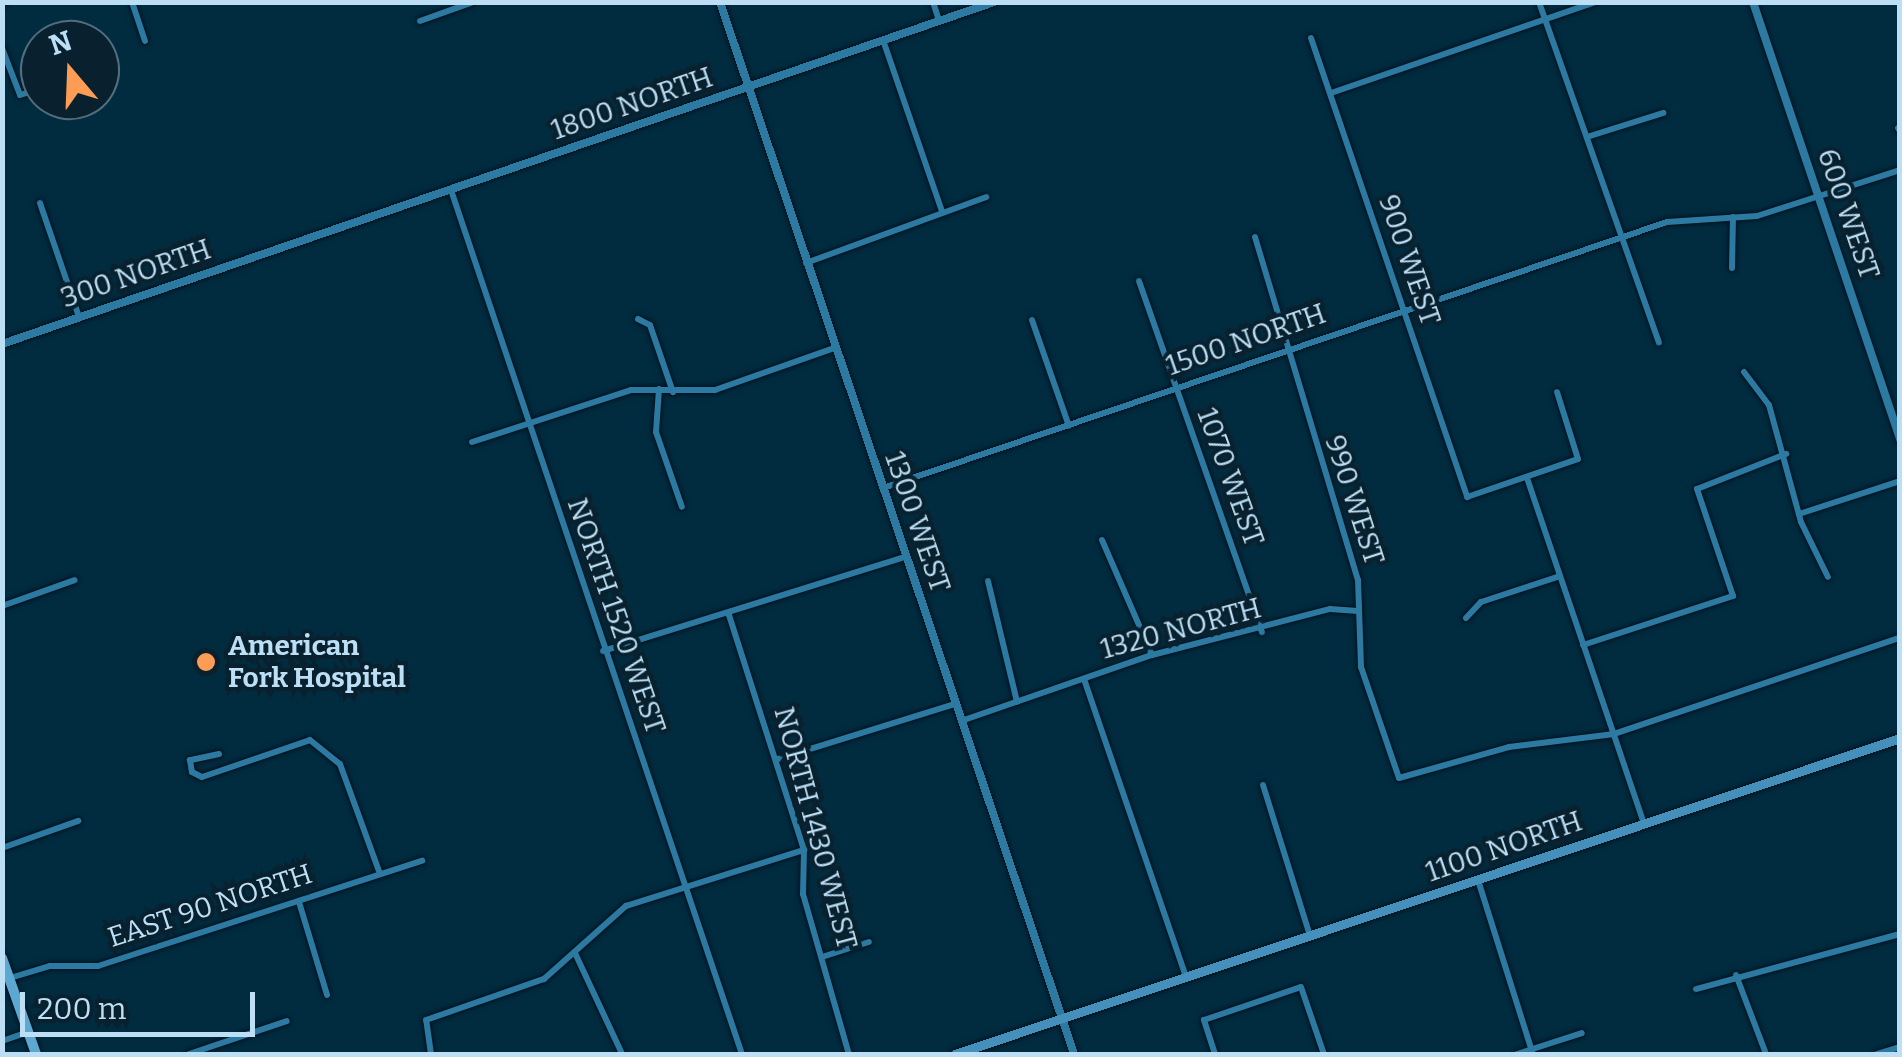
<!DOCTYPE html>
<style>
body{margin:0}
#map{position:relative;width:1902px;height:1057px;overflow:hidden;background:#012c40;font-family:Bitter,serif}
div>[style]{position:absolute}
.roads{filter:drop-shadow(0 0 2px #00131f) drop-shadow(0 0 2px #00131f)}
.minor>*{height:6px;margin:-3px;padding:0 3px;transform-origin:3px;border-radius:3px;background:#2c79a1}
.tertiary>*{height:8px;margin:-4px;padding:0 4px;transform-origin:4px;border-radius:4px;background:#2c79a1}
.secondary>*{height:9px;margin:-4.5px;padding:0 4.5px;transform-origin:4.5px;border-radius:4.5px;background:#4490ba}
.primary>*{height:10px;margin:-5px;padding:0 5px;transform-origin:5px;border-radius:5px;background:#5da8d2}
.dots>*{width:28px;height:28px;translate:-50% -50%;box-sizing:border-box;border:5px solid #09212e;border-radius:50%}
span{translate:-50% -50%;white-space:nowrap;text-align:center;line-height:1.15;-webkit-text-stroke:8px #09212e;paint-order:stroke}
.street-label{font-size:28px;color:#bcdff5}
.poi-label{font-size:28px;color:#bcdff5;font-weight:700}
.left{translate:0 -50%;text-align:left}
.frame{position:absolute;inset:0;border:5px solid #bcdff5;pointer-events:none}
.north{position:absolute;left:20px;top:20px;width:100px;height:100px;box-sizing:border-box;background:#09212e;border:2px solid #516d7e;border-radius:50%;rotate:341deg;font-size:28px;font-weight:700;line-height:40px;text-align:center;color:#bcdff5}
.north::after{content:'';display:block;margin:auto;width:35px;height:45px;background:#fd9d55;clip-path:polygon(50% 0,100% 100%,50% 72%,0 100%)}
.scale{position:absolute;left:20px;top:992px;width:235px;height:45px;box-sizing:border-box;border:5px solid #bcdff5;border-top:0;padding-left:12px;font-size:30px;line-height:35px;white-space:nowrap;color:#bcdff5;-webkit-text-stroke:8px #09212e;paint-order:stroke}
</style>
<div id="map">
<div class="roads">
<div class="minor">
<div style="left:132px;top:2px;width:41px;rotate:71.6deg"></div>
<div style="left:933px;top:2px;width:20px;rotate:72deg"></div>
<div style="left:1539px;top:2px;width:361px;rotate:70.6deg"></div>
<div style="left:2px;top:3px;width:3px;rotate:-18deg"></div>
<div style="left:420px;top:21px;width:56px;rotate:-19.7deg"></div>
<div style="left:1311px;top:38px;width:485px;rotate:71.2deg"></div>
<div style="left:1467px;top:497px;width:117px;rotate:-18.9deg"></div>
<div style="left:1578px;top:459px;width:70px;rotate:-107.4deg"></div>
<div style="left:883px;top:40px;width:181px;rotate:71deg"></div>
<div style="left:2px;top:48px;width:50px;rotate:69deg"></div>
<div style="left:20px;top:95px;width:21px;rotate:-17deg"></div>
<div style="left:1331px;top:93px;width:280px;rotate:-19deg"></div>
<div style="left:1898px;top:128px;width:4px;rotate:56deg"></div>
<div style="left:1590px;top:136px;width:77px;rotate:-17.5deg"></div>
<div style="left:451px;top:190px;width:912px;rotate:71.39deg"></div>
<div style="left:40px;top:203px;width:120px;rotate:71.1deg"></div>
<div style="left:1255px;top:237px;width:358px;rotate:73.3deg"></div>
<div style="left:1358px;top:580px;width:87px;rotate:88deg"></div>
<div style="left:1361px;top:667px;width:117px;rotate:71.1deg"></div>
<div style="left:1399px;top:778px;width:114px;rotate:-15.7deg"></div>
<div style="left:1509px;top:747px;width:106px;rotate:-7.1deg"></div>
<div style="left:1614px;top:734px;width:302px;rotate:-18.6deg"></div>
<div style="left:806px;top:263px;width:192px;rotate:-20.1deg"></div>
<div style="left:1732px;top:268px;width:51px;rotate:-88.9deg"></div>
<div style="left:1139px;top:281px;width:372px;rotate:70.7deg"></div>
<div style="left:638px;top:319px;width:13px;rotate:27deg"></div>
<div style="left:650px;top:325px;width:71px;rotate:71.1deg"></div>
<div style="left:1032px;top:320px;width:112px;rotate:70.8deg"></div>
<div style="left:1744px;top:372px;width:41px;rotate:52.9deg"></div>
<div style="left:1769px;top:405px;width:121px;rotate:74.7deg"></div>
<div style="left:1801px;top:522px;width:61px;rotate:63.9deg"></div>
<div style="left:659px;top:389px;width:43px;rotate:94deg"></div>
<div style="left:656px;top:432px;width:79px;rotate:70.9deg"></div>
<div style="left:472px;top:442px;width:167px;rotate:-18.1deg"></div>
<div style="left:631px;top:390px;width:84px"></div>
<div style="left:715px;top:390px;width:126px;rotate:-19.4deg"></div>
<div style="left:1527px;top:478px;width:364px;rotate:71.3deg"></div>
<div style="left:883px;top:488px;width:828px;rotate:-18.74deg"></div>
<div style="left:1667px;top:222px;width:90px;rotate:-3.8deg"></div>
<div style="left:1757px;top:216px;width:150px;rotate:-17.8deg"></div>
<div style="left:1799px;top:514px;width:106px;rotate:-18.1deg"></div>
<div style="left:1102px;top:540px;width:125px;rotate:66.5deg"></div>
<div style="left:988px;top:581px;width:124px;rotate:76.5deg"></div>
<div style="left:2px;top:606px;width:77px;rotate:-19.6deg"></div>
<div style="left:729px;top:615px;width:247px;rotate:72.3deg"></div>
<div style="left:804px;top:850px;width:44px;rotate:91.3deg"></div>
<div style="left:803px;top:894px;width:166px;rotate:74deg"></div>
<div style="left:1466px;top:618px;width:22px;rotate:-47deg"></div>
<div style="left:1481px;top:602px;width:83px;rotate:-18.2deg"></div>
<div style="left:1583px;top:645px;width:158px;rotate:-18.1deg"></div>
<div style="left:1733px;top:596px;width:113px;rotate:-108.6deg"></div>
<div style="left:1697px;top:489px;width:96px;rotate:-21.5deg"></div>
<div style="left:603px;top:651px;width:316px;rotate:-17.3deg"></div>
<div style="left:1084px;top:679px;width:315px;rotate:71.1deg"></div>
<div style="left:961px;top:721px;width:202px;rotate:-19.1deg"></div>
<div style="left:1152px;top:655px;width:184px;rotate:-14.5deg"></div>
<div style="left:1330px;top:609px;width:28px;rotate:4deg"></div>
<div style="left:219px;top:754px;width:30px;rotate:168deg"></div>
<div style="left:190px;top:760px;width:12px;rotate:81deg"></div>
<div style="left:192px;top:772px;width:11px;rotate:27deg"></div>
<div style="left:202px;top:777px;width:114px;rotate:-18.9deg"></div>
<div style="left:310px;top:740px;width:38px;rotate:39deg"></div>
<div style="left:340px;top:764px;width:117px;rotate:70deg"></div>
<div style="left:778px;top:759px;width:185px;rotate:-17.3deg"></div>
<div style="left:1263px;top:785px;width:158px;rotate:72.7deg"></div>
<div style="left:2px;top:848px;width:81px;rotate:-19.6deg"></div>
<div style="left:1478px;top:880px;width:182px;rotate:72.5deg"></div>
<div style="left:299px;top:902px;width:97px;rotate:73.2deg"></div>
<div style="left:575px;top:953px;width:111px;rotate:65deg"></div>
<div style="left:825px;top:956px;width:46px;rotate:-17.7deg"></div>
<div style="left:1736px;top:975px;width:85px;rotate:69.2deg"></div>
<div style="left:10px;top:978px;width:42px;rotate:-16.7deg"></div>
<div style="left:50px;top:966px;width:48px"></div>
<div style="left:98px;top:966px;width:341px;rotate:-18deg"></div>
<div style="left:1696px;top:989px;width:211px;rotate:-15.1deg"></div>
<div style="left:2px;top:1041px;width:28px;rotate:-19deg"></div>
<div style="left:189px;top:1054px;width:103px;rotate:-18.6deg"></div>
<div style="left:431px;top:1054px;width:34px;rotate:-98deg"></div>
<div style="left:426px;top:1020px;width:125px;rotate:-19.2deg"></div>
<div style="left:544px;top:979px;width:110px;rotate:-41.7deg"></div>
<div style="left:626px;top:906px;width:187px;rotate:-17.5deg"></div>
<div style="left:1215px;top:1054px;width:36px;rotate:-108deg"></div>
<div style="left:1204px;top:1020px;width:102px;rotate:-18.8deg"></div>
<div style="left:1301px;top:987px;width:71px;rotate:71.1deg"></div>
<div style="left:1517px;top:1054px;width:68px;rotate:-17.9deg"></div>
<div style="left:1877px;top:1054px;width:24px;rotate:-17deg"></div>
</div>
<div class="tertiary">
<div style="left:720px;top:2px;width:1110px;rotate:71.4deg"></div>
<div style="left:1753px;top:2px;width:461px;rotate:71.4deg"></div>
<div style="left:2px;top:344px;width:1049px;rotate:-19.02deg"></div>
</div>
<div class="secondary">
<div style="left:955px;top:1054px;width:996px;rotate:-18.49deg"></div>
</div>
<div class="primary">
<div style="left:2px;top:958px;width:102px;rotate:70.5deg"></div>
</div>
</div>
<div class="dots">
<div style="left:206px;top:662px;background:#fd9d55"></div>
</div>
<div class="street-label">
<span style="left:632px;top:104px;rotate:-19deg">1800 NORTH</span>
<span style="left:1848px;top:214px;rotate:71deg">600 WEST</span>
<span style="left:1409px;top:260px;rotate:71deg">900 WEST</span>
<span style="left:136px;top:274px;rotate:-19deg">300 NORTH</span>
<span style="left:1246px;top:340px;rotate:-19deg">1500 NORTH</span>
<span style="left:1230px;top:477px;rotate:70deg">1070 WEST</span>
<span style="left:1354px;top:500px;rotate:72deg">990 WEST</span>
<span style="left:917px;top:522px;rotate:71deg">1300 WEST</span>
<span style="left:616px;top:616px;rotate:71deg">NORTH 1520 WEST</span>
<span style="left:1181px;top:629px;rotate:-15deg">1320 NORTH</span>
<span style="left:815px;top:828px;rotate:75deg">NORTH 1430 WEST</span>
<span style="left:1504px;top:847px;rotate:-19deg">1100 NORTH</span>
<span style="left:210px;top:906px;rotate:-18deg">EAST 90 NORTH</span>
</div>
<div class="poi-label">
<span class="left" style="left:228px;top:662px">American<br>Fork Hospital</span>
</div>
<div class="frame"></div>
<div class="north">N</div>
<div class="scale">200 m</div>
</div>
